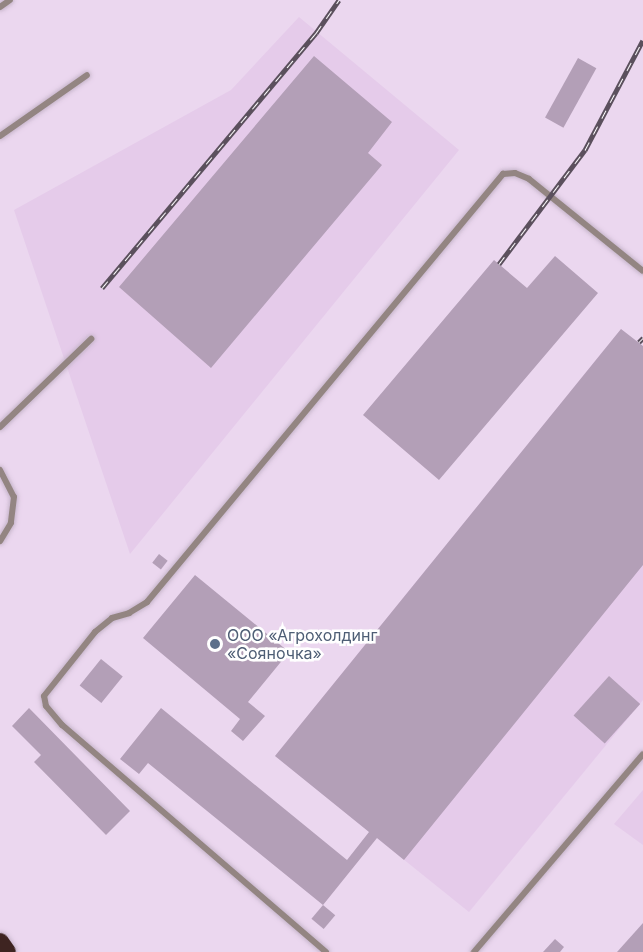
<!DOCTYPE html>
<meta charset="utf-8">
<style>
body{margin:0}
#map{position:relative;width:643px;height:952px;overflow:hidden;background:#ebd7ef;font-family:Inter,sans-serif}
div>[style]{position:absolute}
.built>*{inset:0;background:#e5cbea}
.building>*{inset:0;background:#b39fb7;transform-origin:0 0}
.roads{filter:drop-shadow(0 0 2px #c6b5ca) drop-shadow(0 0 2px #c6b5ca)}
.lane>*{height:6px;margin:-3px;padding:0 3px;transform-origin:3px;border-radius:3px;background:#938582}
.highway>*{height:18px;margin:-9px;padding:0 9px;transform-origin:9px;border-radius:9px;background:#3e2421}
.rail>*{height:5px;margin-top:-2.5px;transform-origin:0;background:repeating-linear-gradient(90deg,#fff 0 9px,#5b505d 0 18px);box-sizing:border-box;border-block:2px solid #5b505d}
.dots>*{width:16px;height:16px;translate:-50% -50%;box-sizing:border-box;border:3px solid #fff;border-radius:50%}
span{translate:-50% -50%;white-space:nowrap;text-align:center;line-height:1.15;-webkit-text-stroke:5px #fff;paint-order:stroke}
.service-label{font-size:16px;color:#4e5e75}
.left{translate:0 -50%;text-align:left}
</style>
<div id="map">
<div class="built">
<div style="clip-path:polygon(299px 17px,459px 150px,130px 554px,14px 210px,231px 90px)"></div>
<div style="clip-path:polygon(621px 329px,643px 347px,643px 700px,469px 912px,275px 756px)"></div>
<div style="clip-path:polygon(643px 790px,643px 845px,614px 824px)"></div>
</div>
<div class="building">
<div style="clip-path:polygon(314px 56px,392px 122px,368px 153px,382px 165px,211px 368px,119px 287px)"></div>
<div style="left:578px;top:58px;width:21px;height:68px;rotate:29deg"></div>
<div style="clip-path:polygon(555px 256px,598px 293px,439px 480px,363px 415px,494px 260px,527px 288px)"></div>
<div style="clip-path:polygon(621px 329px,643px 346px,643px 565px,404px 860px,377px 838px,323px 905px,148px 763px,139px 774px,120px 759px,161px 708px,347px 860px,369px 832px,275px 756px)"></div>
<div style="left:159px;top:554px;width:11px;height:11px;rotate:38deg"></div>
<div style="clip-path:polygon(195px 575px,289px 652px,248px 702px,265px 716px,243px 741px,231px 731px,240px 719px,143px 638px)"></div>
<div style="left:101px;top:659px;width:28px;height:34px;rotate:39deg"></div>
<div style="left:609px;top:676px;width:42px;height:53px;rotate:42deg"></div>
<div style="clip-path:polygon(29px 708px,130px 811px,106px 835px,34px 762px,41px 755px,12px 726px)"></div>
<div style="left:323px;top:905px;width:16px;height:18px;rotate:40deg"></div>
<div style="clip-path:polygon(643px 923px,643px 952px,617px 952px)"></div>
<div style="clip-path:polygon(555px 939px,564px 947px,560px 952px,543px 952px)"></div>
</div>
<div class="roads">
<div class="lane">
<div style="left:0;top:7px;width:12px;rotate:-35deg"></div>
<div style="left:0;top:136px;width:106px;rotate:-35deg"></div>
<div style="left:0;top:427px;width:127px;rotate:-44deg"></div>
<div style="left:0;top:470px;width:30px;rotate:63deg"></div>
<div style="left:14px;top:497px;width:26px;rotate:97deg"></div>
<div style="left:11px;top:523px;width:21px;rotate:121deg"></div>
<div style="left:326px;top:952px;width:348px;rotate:-139.3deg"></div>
<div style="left:62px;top:725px;width:25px;rotate:-130deg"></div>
<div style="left:46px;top:706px;width:10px;rotate:-101deg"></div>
<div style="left:44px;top:696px;width:82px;rotate:-51.4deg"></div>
<div style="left:95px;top:632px;width:22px;rotate:-39deg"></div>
<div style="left:112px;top:618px;width:18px;rotate:-16deg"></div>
<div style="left:129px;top:613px;width:21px;rotate:-31deg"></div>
<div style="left:147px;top:602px;width:557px;rotate:-50.25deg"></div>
<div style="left:503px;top:174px;width:12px;rotate:-5deg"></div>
<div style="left:515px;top:173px;width:15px;rotate:23deg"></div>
<div style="left:529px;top:179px;width:146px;rotate:38.9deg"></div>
<div style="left:474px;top:952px;width:260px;rotate:-49.5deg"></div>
</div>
<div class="highway">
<div style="left:0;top:942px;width:12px;rotate:55deg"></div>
</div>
</div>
<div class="rail">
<div style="left:499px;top:264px;width:143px;rotate:-53deg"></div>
<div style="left:585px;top:150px;width:124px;rotate:-62.2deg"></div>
<div style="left:102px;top:288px;width:333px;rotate:-50deg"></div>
<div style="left:316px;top:33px;width:40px;rotate:-55.1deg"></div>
<div style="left:639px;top:342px;width:6px;rotate:-45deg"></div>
</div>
<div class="dots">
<div style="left:215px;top:644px;background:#5c6f8a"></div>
</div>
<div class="service-label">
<span class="left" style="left:227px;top:644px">ООО «Агрохолдинг<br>«Сояночка»</span>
</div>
</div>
